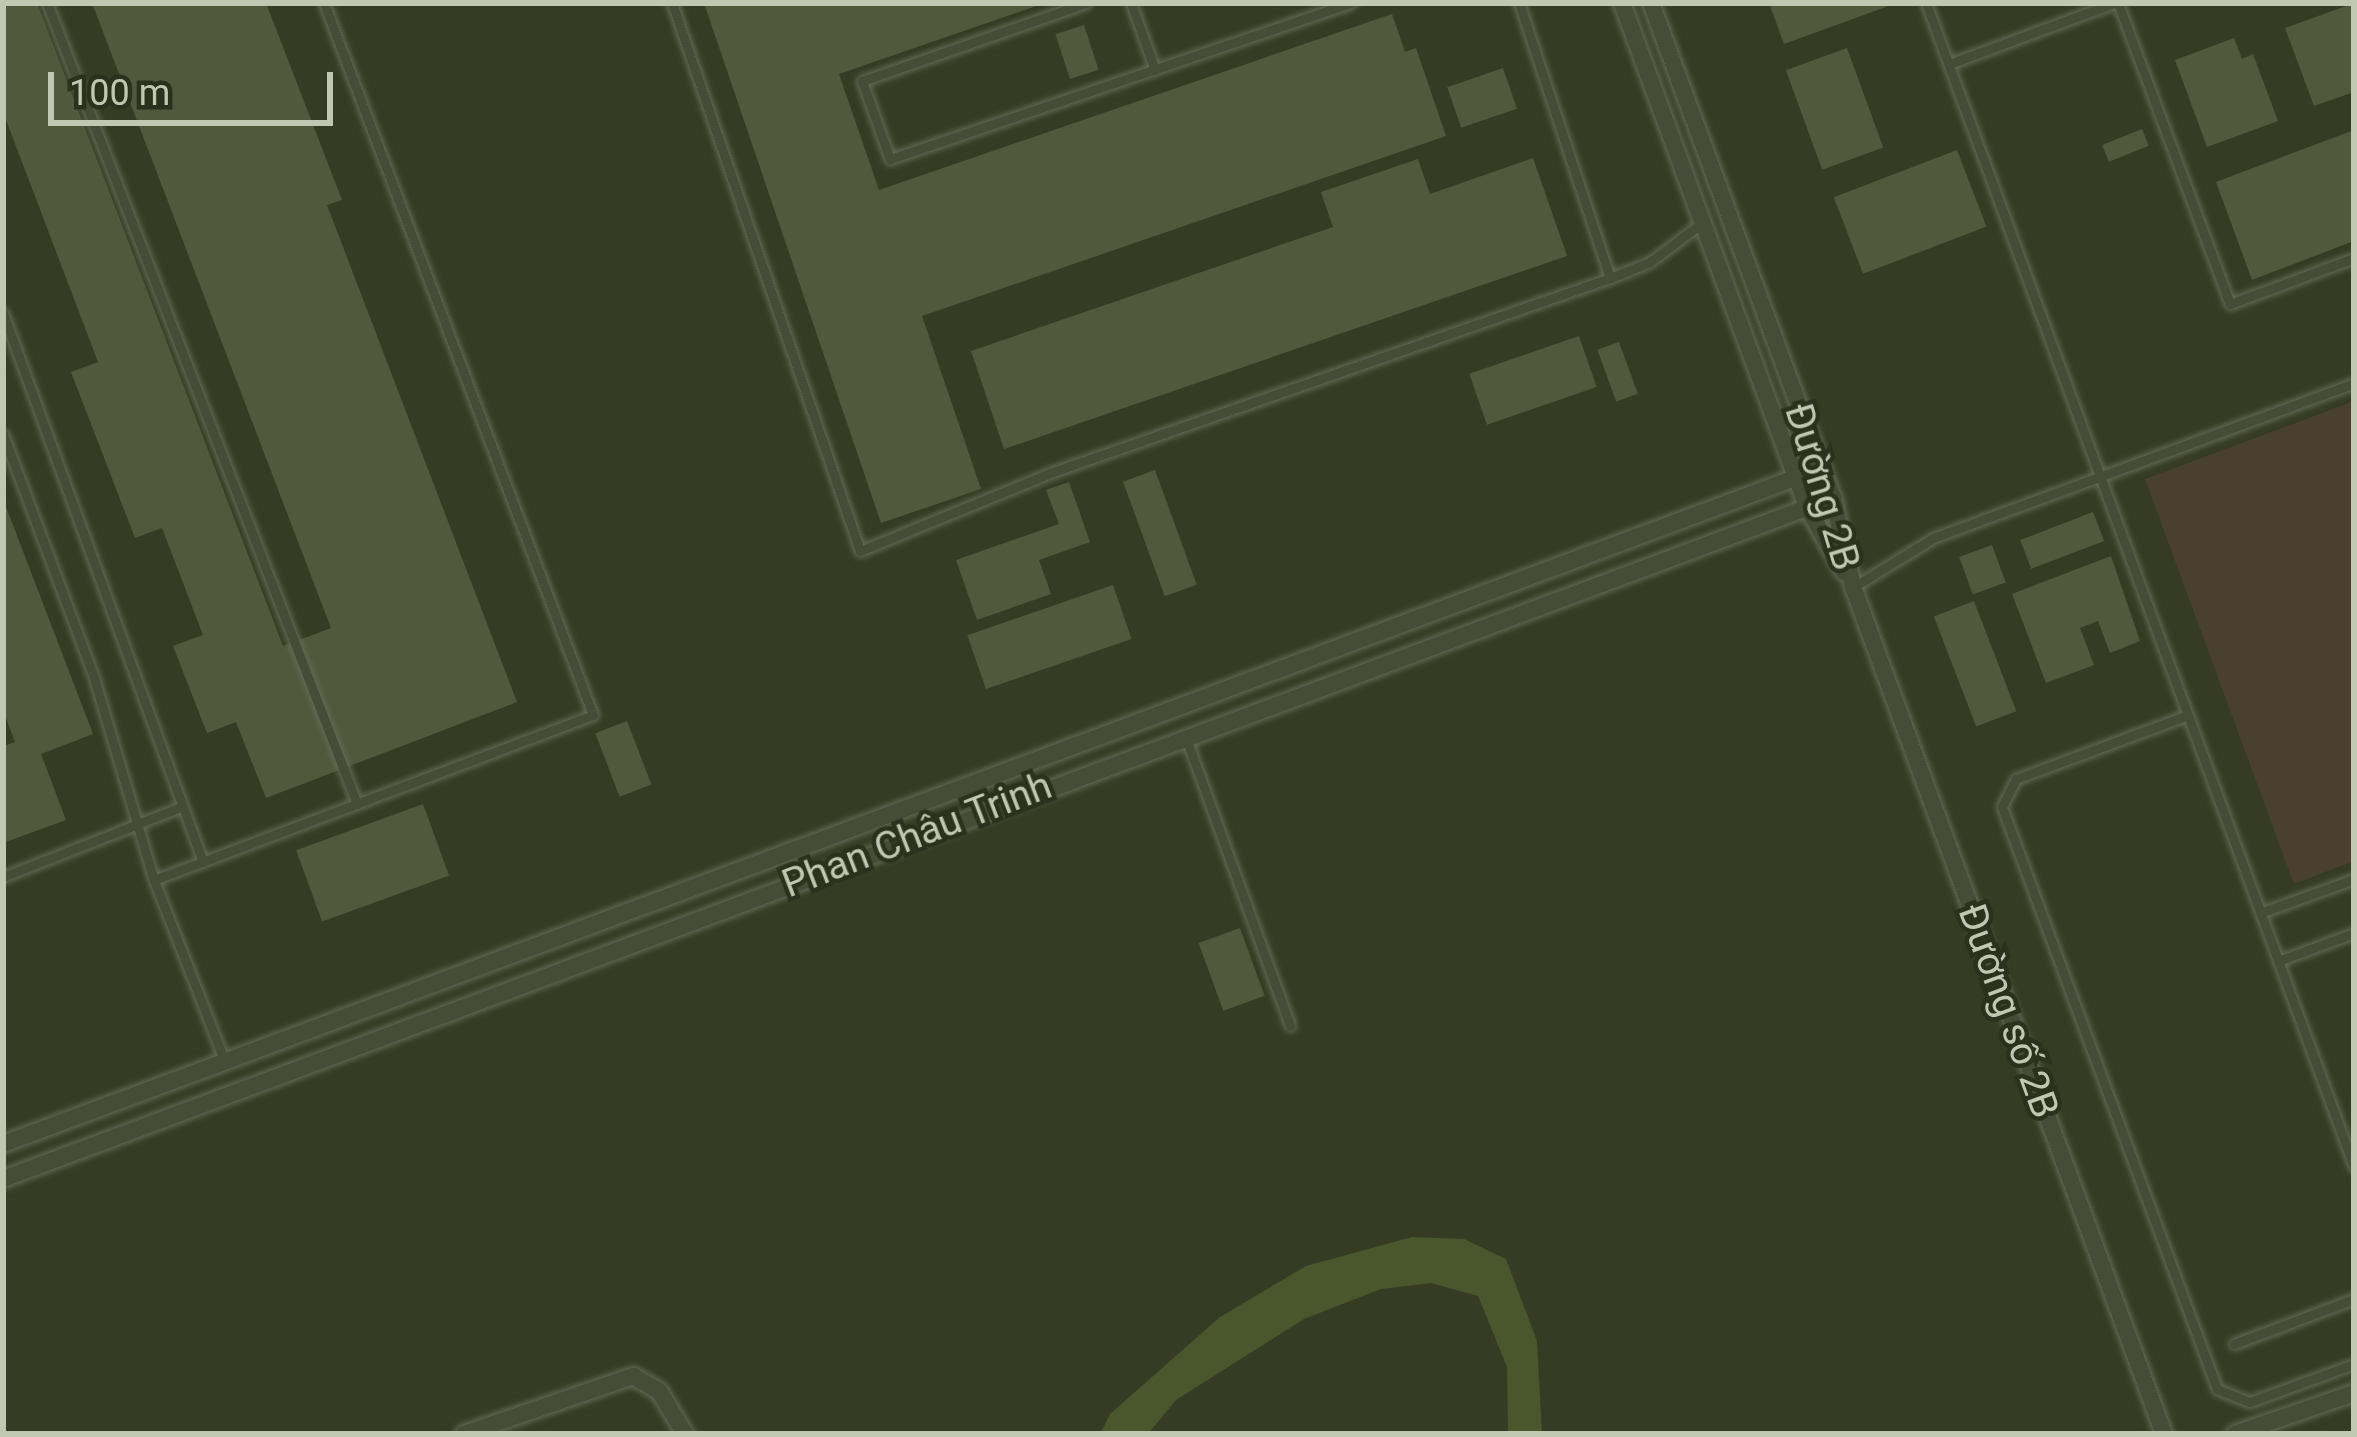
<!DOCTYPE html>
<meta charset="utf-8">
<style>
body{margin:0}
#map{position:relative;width:2357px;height:1437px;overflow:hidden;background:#353c23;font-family:Roboto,sans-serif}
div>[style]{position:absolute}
.green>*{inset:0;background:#4a402f}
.water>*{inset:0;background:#4a562c}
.building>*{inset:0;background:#51593c;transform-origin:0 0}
.roads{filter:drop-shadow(0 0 3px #636a55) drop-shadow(0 0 3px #636a55)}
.lane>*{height:9px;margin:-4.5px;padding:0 4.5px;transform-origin:4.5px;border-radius:4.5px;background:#464c37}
.street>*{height:16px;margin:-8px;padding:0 8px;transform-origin:8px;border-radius:8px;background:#464c37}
span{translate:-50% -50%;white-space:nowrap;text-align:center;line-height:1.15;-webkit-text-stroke:9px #2a311c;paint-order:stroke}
.street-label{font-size:39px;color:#c0c8b2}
.frame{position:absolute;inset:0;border:6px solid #c0c8b2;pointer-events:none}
.scale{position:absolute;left:48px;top:72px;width:285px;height:54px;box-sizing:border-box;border:6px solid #c0c8b2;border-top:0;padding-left:15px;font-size:36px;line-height:42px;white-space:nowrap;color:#c0c8b2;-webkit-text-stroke:9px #2a311c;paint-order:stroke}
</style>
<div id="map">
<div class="green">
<div style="clip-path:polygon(2354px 401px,2354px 861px,2294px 884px,2145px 479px)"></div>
</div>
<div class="water">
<div style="clip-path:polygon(1412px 1237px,1464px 1239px,1506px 1259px,1537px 1341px,1542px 1434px,1508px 1434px,1507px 1367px,1478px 1296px,1431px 1283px,1381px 1289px,1304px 1319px,1176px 1400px,1148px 1434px,1100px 1434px,1110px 1414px,1220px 1317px,1306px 1266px)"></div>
</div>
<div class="building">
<div style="clip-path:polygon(3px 3px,37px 3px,283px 646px,331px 628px,92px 3px,266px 3px,342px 200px,327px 205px,517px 702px,266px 798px,236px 722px,207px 733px,173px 646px,203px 635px,162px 528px,135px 538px,71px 372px,98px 362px,3px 112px)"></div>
<div style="clip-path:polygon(704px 3px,1045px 3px,839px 74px,879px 190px,1392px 14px,1405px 52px,1416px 48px,1446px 136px,922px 316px,981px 489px,881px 523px)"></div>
<div style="clip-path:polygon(1769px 3px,1894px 3px,1894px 4px,1784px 44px)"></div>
<div style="clip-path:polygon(2354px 3px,2354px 92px,2314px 106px,2285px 28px)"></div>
<div style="left:1084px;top:25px;width:47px;height:30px;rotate:72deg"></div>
<div style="clip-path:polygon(2234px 38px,2242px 59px,2253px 54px,2278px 121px,2207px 147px,2175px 60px)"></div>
<div style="left:1847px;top:48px;width:106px;height:65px;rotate:70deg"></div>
<div style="left:1503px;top:68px;width:43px;height:59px;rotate:71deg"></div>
<div style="left:2142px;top:129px;width:18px;height:43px;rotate:68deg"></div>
<div style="clip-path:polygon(2354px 130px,2354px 241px,2252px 280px,2216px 182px)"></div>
<div style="left:1957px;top:150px;width:82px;height:132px;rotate:69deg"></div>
<div style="clip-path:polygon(1533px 158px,1567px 256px,1004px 449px,971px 351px,1333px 227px,1321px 192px,1418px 159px,1430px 194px)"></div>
<div style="left:1579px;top:336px;width:54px;height:116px;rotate:71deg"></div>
<div style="left:1619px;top:342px;width:55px;height:23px;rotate:70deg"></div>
<div style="left:1155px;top:470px;width:122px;height:34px;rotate:70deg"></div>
<div style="clip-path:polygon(1069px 482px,1090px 542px,1039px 560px,1051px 594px,977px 620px,956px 560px,1059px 524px,1046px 490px)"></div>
<div style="clip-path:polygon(3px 499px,93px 734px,41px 754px,66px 820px,3px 843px,3px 746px,15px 742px,3px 710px)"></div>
<div style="left:2093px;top:512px;width:31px;height:78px;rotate:69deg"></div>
<div style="left:1992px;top:545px;width:40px;height:35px;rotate:70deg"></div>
<div style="clip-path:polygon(2111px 556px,2140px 641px,2110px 653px,2098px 621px,2080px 628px,2094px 665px,2046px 683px,2012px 594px)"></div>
<div style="left:1113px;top:585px;width:57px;height:154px;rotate:71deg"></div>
<div style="left:1974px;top:601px;width:118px;height:43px;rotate:69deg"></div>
<div style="left:627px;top:721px;width:68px;height:34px;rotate:69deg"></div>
<div style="left:423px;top:804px;width:76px;height:135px;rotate:70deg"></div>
<div style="left:1240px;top:928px;width:72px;height:44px;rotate:70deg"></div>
</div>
<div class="roads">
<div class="lane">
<div style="left:47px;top:3px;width:859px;rotate:68.84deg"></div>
<div style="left:672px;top:3px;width:579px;rotate:71.06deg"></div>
<div style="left:860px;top:551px;width:205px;rotate:-22.3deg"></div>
<div style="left:1050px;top:473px;width:593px;rotate:-19.2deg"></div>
<div style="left:1610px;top:278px;width:290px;rotate:-108.3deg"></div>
<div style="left:1086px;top:3px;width:237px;rotate:160.8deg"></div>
<div style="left:862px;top:81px;width:83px;rotate:70.3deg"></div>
<div style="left:890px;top:159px;width:487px;rotate:-18.7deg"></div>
<div style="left:1131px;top:3px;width:71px;rotate:70.3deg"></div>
<div style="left:1926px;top:3px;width:1240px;rotate:69.81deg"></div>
<div style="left:2118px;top:3px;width:321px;rotate:69.6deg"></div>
<div style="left:2230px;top:304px;width:132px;rotate:-20.4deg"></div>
<div style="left:1949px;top:64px;width:176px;rotate:-20.3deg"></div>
<div style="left:1610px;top:278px;width:43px;rotate:-21.8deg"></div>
<div style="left:1650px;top:262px;width:65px;rotate:-36.9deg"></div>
<div style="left:3px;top:313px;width:584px;rotate:69.98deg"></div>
<div style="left:3px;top:434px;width:260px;rotate:69.5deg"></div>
<div style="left:94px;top:678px;width:211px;rotate:73.5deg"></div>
<div style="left:154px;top:880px;width:193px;rotate:68.7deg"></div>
<div style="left:1855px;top:586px;width:92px;rotate:-31.6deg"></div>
<div style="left:1933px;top:538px;width:449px;rotate:-20.2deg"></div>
<div style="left:2188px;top:715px;width:184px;rotate:159.6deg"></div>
<div style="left:2016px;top:779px;width:31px;rotate:117deg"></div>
<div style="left:2002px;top:807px;width:620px;rotate:69.72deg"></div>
<div style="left:2217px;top:1389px;width:35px;rotate:22deg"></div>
<div style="left:2250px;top:1402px;width:111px;rotate:-20.1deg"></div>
<div style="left:1186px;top:738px;width:306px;rotate:70.1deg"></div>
<div style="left:3px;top:877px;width:193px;rotate:-21.5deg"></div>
<div style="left:154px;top:880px;width:469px;rotate:-20.6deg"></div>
<div style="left:593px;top:715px;width:761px;rotate:-110.7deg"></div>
<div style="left:2260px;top:913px;width:100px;rotate:-19.9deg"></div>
<div style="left:2278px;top:961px;width:81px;rotate:-20.2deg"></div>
<div style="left:2234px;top:1344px;width:128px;rotate:-20.6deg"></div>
</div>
<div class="street">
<div style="left:1622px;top:3px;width:537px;rotate:69.84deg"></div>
<div style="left:1807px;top:507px;width:75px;rotate:60.4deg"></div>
<div style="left:1651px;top:3px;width:527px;rotate:69.81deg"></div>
<div style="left:1833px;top:498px;width:91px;rotate:77.3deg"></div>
<div style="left:1853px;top:587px;width:902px;rotate:69.84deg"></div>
<div style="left:3px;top:1144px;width:1941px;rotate:-20.39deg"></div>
<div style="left:3px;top:1179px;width:1953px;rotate:-20.41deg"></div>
<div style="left:464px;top:1434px;width:179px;rotate:-18.9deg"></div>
<div style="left:633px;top:1376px;width:30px;rotate:30deg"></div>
<div style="left:659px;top:1391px;width:50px;rotate:58.8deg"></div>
<div style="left:2235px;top:1434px;width:126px;rotate:-19deg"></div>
</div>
</div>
<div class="street-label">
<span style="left:1822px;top:487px;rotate:73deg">Đường 2B</span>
<span style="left:917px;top:835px;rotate:-21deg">Phan Châu Trinh</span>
<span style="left:2008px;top:1011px;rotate:70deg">Đường số 2B</span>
</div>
<div class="frame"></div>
<div class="scale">100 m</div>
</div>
